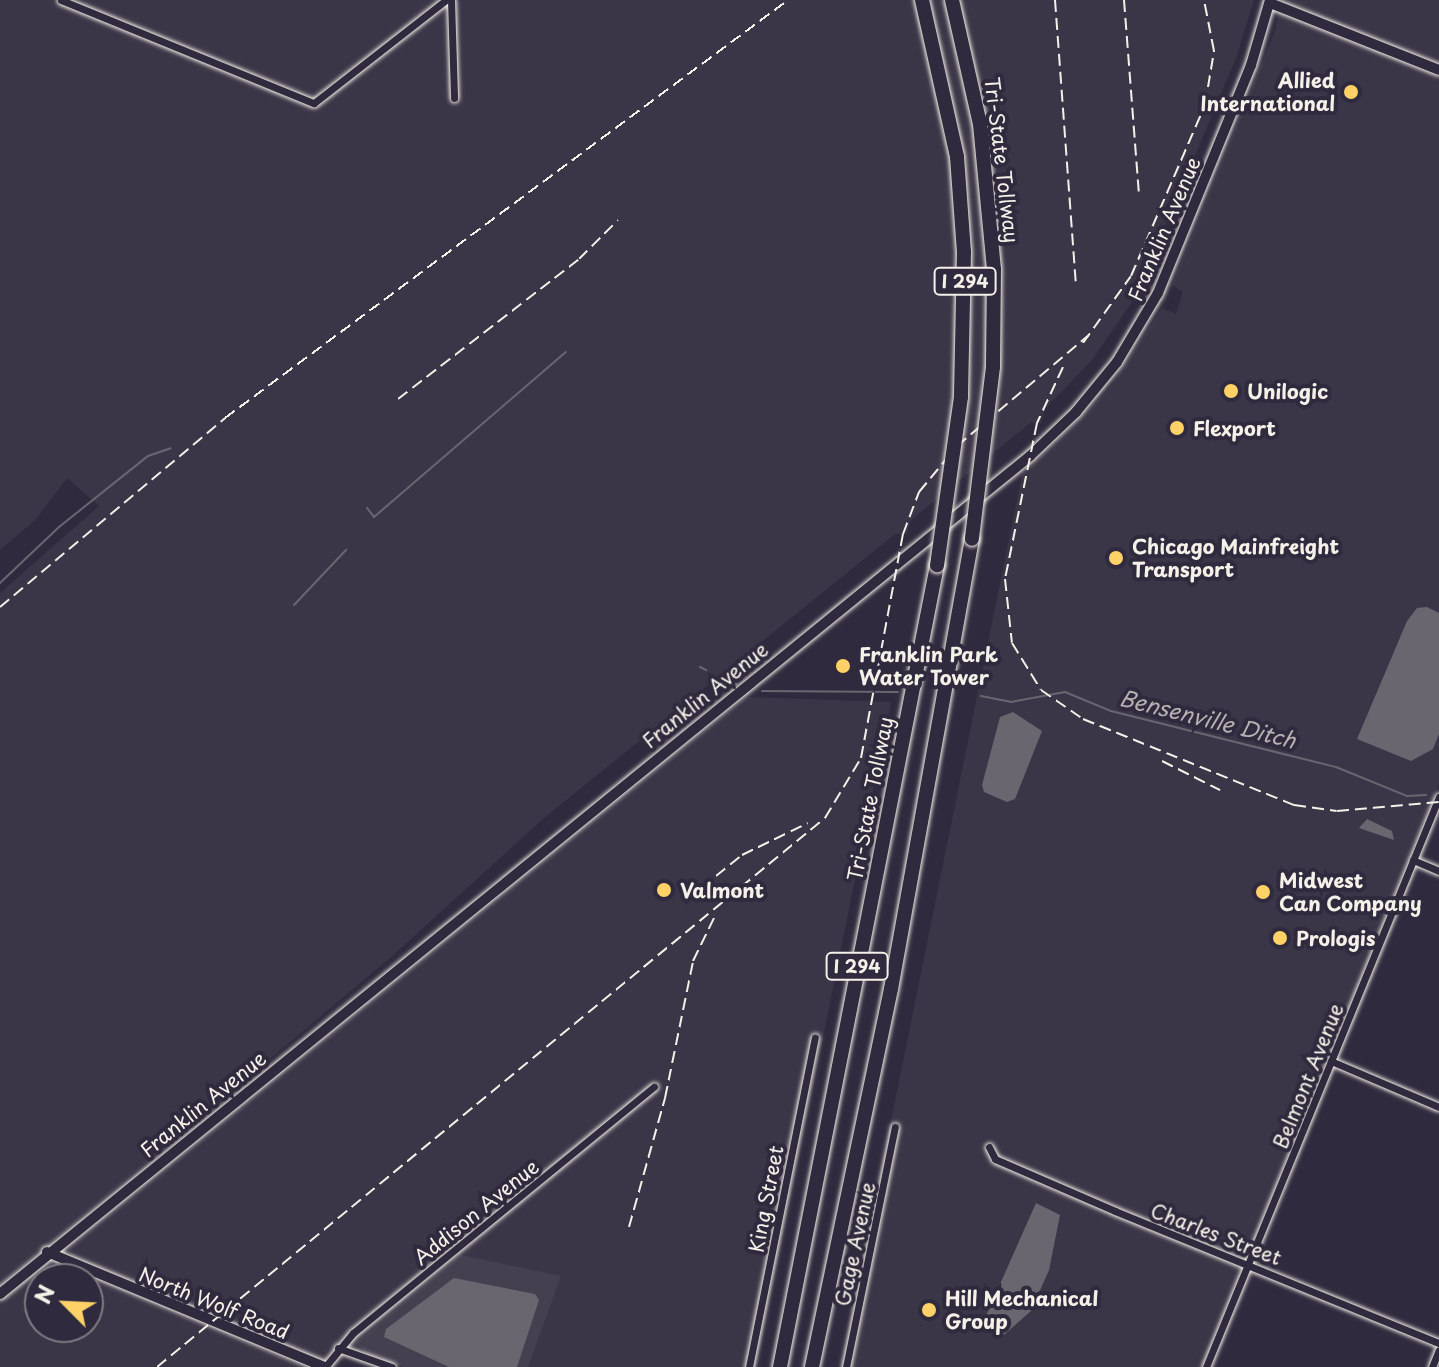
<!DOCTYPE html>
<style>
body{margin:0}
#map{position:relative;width:1439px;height:1367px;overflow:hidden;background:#2f2a3d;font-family:"Playpen Sans",sans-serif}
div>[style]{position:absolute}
.built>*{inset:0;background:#3b3647}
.green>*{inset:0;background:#454050}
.water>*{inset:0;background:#6a6670}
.stream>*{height:2px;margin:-1px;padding:0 1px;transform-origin:1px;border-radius:1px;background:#6a6670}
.roads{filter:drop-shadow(0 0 2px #f4f1e8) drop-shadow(0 0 2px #f4f1e8)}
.minor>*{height:7px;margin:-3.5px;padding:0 3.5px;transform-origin:3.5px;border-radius:3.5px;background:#2f2a3d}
.secondary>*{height:10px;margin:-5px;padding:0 5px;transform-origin:5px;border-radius:5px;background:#2f2a3d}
.motorway>*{height:14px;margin:-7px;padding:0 7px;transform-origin:7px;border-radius:7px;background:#2f2a3d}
.rail>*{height:2px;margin-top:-1px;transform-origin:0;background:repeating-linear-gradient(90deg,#f4f1e8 0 12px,transparent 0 18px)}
.bridges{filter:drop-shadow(0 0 2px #f4f1e8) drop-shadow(0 0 2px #f4f1e8)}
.motorway-bridge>*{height:14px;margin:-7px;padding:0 7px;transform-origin:7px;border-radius:7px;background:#2f2a3d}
.dots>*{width:22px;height:22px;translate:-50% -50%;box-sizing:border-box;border:4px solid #2f2a3d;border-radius:50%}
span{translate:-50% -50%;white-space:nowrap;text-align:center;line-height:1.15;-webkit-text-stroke:8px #2f2a3d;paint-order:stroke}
.shield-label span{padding:2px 6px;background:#2f2a3d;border:2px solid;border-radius:6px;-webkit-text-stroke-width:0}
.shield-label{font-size:18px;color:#f4f1e8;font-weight:700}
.poi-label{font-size:20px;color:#f4f1e8;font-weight:700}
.right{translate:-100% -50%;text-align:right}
.left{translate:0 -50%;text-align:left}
.street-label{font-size:20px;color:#f4f1e8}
.water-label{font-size:22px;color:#b6b2b2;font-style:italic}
.north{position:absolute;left:24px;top:1263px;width:80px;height:80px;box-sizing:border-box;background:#2f2a3d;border:2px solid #7e7a81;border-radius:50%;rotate:294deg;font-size:22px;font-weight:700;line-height:32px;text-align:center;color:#f4f1e8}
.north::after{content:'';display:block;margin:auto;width:28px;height:36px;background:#ffd166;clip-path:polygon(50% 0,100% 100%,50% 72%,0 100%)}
</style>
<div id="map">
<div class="built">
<div style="clip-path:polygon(0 0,1254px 0,1236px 58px,1136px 296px,1093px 359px,1045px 409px,1041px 423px,1030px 423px,911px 520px,907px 534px,895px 534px,544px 818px,389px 959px,0 1285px,0 593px,99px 506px,67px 478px,36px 519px,0 550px)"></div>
<div style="clip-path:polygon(1281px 0,1439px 0,1439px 784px,1202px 1367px,841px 1367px,1022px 475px,1109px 389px,1162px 308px,1176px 314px,1183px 292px,1172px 285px,1275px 31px)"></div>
<div style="clip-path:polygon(747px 697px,891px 702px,756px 1367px,403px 1367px,341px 1340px,323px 1363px,71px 1256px,69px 1249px)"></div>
<div style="clip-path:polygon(evenodd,45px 1261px,304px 1367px,0 1367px,0 1301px,45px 1261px,40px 1279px,88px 1279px,88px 1327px,40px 1327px,40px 1279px)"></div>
</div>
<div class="green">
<div style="clip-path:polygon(461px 1255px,561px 1276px,528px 1367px,403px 1367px,367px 1354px,356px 1343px)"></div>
</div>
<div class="water">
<div style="clip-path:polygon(1427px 607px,1439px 613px,1439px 734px,1433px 749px,1411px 761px,1357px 739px,1407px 621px,1417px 608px)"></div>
<div style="clip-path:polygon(1013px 712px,1042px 731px,1015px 799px,1007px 802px,984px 792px,982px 785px,1000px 717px)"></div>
<div style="clip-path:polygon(1367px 819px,1392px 831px,1394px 840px,1359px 828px)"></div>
<div style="clip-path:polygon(1036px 1203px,1060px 1215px,1049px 1270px,1031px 1311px,1004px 1335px,987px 1326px,985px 1318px)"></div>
<div style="clip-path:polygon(454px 1278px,535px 1294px,539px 1300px,517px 1367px,449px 1367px,384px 1337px,386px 1329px)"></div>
</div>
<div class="stream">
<div style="left:367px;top:508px;width:11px;rotate:52deg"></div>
<div style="left:374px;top:517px;width:253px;rotate:-40.7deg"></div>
<div style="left:0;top:583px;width:81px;rotate:-43.5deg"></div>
<div style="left:59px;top:527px;width:114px;rotate:-38.6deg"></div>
<div style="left:148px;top:456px;width:24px;rotate:-19deg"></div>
<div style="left:294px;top:605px;width:76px;rotate:-46.6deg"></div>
<div style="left:700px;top:667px;width:7px;rotate:27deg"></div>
<div style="left:720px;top:679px;width:17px;rotate:17deg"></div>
<div style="left:762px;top:691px;width:136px;rotate:0.4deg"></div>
<div style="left:981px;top:696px;width:31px;rotate:11deg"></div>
<div style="left:1011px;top:702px;width:55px;rotate:-10.5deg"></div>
<div style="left:1065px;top:692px;width:50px;rotate:22.4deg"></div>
<div style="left:1111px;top:711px;width:232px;rotate:14deg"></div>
<div style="left:1336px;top:767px;width:77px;rotate:22.2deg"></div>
<div style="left:1407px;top:796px;width:19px;rotate:-3deg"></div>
</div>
<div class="roads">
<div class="minor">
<div style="left:61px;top:0;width:273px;rotate:22.2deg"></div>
<div style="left:314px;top:103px;width:167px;rotate:-38deg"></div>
<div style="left:451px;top:0;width:98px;rotate:88.2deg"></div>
<div style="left:1413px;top:860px;width:28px;rotate:23deg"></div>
<div style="left:1331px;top:1061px;width:117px;rotate:23.1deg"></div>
<div style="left:989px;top:1147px;width:13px;rotate:63deg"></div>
<div style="left:995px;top:1159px;width:131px;rotate:23.4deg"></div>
<div style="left:1115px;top:1211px;width:350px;rotate:22.2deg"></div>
<div style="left:338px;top:1348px;width:57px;rotate:19.4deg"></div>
<div style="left:325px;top:1367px;width:44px;rotate:-50.5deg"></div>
<div style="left:353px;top:1333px;width:389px;rotate:-39.3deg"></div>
<div style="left:749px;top:1367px;width:336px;rotate:-78.7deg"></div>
<div style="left:846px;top:1367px;width:245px;rotate:-78.5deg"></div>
<div style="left:1206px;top:1367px;width:616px;rotate:-67.77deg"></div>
<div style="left:1432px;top:1367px;width:18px;rotate:-68deg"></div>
</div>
<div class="secondary">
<div style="left:1270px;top:3px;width:182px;rotate:21.6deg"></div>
<div style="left:47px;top:1252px;width:300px;rotate:22.5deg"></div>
<div style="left:0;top:1294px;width:1328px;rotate:-39.13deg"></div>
<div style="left:1030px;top:456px;width:64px;rotate:-43.7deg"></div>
<div style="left:1076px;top:412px;width:65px;rotate:-50.6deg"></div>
<div style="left:1117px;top:362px;width:80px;rotate:-59.3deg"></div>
<div style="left:1158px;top:293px;width:246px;rotate:-67.8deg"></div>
<div style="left:1251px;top:65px;width:68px;rotate:-73.7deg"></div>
</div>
<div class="motorway">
<div style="left:780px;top:1367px;width:817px;rotate:-78.92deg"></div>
<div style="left:812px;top:1367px;width:386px;rotate:-78.2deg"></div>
<div style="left:891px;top:989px;width:457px;rotate:-79.8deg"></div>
</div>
</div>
<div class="rail">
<div style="left:1055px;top:0;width:285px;rotate:85.8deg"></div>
<div style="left:1124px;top:0;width:194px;rotate:85.6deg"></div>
<div style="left:1083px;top:343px;width:82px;rotate:-54.4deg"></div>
<div style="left:1131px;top:276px;width:186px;rotate:-66.6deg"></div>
<div style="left:1205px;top:105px;width:55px;rotate:-80.5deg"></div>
<div style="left:1214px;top:51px;width:52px;rotate:-101.1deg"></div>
<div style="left:1063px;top:367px;width:62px;rotate:114.9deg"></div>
<div style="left:1037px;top:423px;width:159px;rotate:101.6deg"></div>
<div style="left:1005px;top:579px;width:64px;rotate:83.8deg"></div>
<div style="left:1012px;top:643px;width:55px;rotate:58.3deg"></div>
<div style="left:1041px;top:690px;width:51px;rotate:34.6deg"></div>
<div style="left:1083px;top:719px;width:228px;rotate:22.2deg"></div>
<div style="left:1294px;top:805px;width:43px;rotate:7.9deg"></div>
<div style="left:1337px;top:811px;width:102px;rotate:-5deg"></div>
<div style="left:398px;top:399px;width:229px;rotate:-37.7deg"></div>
<div style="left:579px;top:259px;width:55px;rotate:-45deg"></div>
<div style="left:0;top:607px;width:294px;rotate:-40deg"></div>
<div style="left:225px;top:418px;width:701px;rotate:-36.59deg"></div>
<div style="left:1162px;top:761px;width:65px;rotate:26.6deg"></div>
<div style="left:716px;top:876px;width:33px;rotate:-39deg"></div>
<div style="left:742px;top:855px;width:73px;rotate:-25.9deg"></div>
<div style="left:629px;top:1227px;width:134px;rotate:-74.4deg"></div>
<div style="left:665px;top:1098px;width:140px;rotate:-78.4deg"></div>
<div style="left:693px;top:961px;width:48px;rotate:-64deg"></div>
<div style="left:157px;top:1367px;width:865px;rotate:-39.42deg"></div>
<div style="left:825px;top:818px;width:70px;rotate:-59deg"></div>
<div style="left:861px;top:758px;width:228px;rotate:-79.4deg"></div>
<div style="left:903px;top:534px;width:45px;rotate:-69.1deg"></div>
<div style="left:919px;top:492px;width:60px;rotate:-50.4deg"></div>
<div style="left:957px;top:446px;width:172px;rotate:-40.1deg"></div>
</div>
<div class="bridges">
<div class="motorway-bridge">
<div style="left:922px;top:0;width:161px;rotate:77.4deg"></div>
<div style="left:957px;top:157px;width:95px;rotate:85.8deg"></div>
<div style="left:964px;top:252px;width:145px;rotate:91.2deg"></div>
<div style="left:961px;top:397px;width:170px;rotate:98.1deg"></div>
<div style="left:952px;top:0;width:127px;rotate:77.3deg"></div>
<div style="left:980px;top:124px;width:146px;rotate:84.5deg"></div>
<div style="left:994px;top:269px;width:98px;rotate:90.6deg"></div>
<div style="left:993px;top:367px;width:173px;rotate:97deg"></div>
</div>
</div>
<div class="dots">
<div style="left:1351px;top:92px;background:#ffd166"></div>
<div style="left:1231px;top:391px;background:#ffd166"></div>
<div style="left:1177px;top:428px;background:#ffd166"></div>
<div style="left:1116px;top:558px;background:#ffd166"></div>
<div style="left:843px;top:666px;background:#ffd166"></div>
<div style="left:664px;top:890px;background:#ffd166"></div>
<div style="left:1263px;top:892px;background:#ffd166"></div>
<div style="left:1280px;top:938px;background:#ffd166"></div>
<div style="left:929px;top:1310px;background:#ffd166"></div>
</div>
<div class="shield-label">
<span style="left:965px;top:281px">I 294</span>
<span style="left:857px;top:966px">I 294</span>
</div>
<div class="poi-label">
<span class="right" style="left:1335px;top:92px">Allied<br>International</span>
<span class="left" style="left:1247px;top:391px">Unilogic</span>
<span class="left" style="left:1193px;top:428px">Flexport</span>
<span class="left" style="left:1132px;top:558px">Chicago Mainfreight<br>Transport</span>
<span class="left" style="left:859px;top:666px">Franklin Park<br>Water Tower</span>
<span class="left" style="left:1279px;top:892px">Midwest<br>Can Company</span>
<span class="left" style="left:680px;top:890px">Valmont</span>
<span class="left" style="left:1296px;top:938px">Prologis</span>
<span class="left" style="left:945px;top:1310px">Hill Mechanical<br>Group</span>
</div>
<div class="street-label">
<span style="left:1002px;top:160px;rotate:83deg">Tri-State Tollway</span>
<span style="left:1164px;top:229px;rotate:-67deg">Franklin Avenue</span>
<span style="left:705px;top:695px;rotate:-39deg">Franklin Avenue</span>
<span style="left:870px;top:799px;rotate:-79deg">Tri-State Tollway</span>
<span style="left:1308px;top:1076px;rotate:-68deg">Belmont Avenue</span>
<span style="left:203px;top:1104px;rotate:-39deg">Franklin Avenue</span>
<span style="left:766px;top:1199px;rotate:-79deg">King Street</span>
<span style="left:476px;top:1212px;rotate:-39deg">Addison Avenue</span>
<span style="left:1216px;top:1234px;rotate:21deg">Charles Street</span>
<span style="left:855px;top:1244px;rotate:-78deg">Gage Avenue</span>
<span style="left:214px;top:1303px;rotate:22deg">North Wolf Road</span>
</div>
<div class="water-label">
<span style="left:1208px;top:718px;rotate:14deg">Bensenville Ditch</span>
</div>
<div class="north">N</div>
</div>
